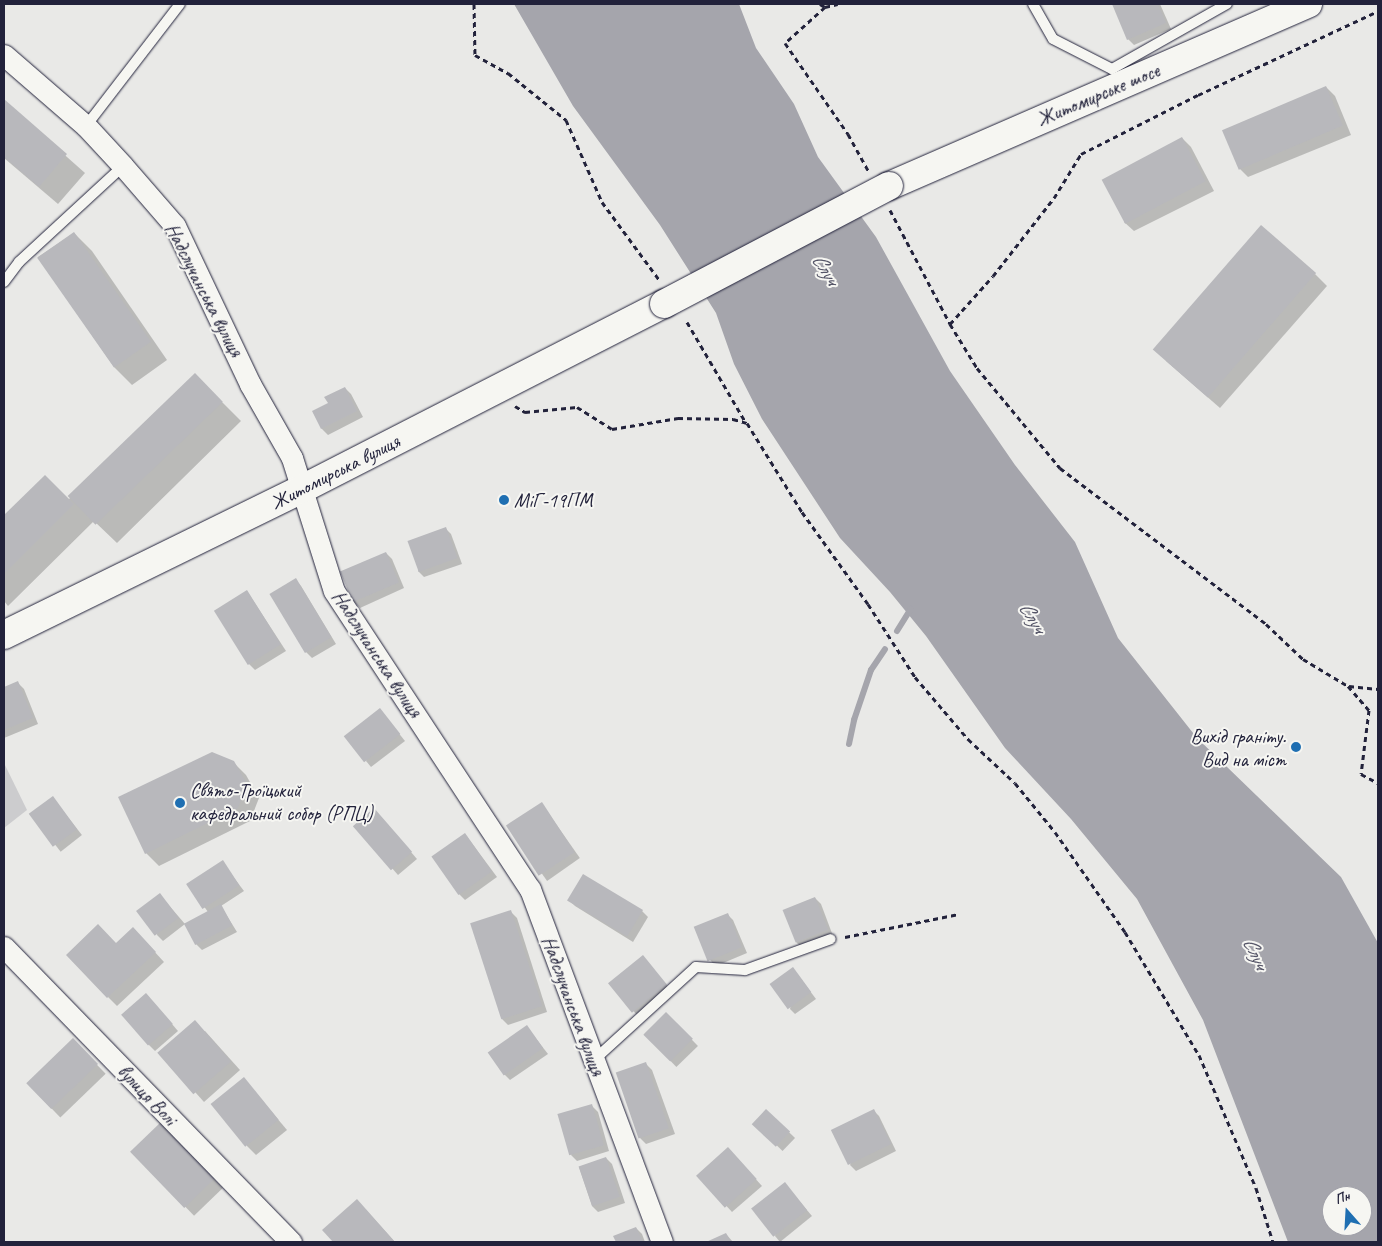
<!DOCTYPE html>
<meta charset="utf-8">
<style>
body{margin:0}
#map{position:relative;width:1382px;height:1246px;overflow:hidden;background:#e9e9e7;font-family:Caveat,sans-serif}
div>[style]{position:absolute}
.green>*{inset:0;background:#ccccce}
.water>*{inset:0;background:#a5a5ac}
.shadow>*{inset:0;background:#0003;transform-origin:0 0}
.stream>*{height:6px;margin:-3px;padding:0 3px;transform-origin:3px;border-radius:3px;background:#a5a5ac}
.building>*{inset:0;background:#b8b8bc;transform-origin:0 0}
.path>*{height:3px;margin-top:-1.5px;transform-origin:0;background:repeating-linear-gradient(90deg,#22223b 0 5px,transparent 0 9px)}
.roads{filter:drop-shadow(0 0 1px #22223b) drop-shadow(0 0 1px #22223b)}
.lane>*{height:10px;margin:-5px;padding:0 5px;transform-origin:5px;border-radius:5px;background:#f6f6f2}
.street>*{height:21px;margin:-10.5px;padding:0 10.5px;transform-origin:10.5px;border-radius:10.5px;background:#f6f6f2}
.secondary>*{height:28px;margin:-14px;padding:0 14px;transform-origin:14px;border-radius:14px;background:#f6f6f2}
.bridges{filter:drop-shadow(0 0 1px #22223b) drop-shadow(0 0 1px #22223b)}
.secondary-bridge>*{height:28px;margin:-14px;padding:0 14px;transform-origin:14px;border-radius:14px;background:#f6f6f2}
.dots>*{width:14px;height:14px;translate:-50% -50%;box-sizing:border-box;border:2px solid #f6f6f2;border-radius:50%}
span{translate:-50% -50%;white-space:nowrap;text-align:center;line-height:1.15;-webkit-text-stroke:4px #f6f6f2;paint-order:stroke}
.street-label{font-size:20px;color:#22223b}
.poi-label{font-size:20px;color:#22223b}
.left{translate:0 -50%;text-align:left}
.right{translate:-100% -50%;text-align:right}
.water-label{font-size:21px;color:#565668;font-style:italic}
.frame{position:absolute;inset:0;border:5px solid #22223b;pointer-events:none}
.north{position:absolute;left:1322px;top:1186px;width:50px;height:50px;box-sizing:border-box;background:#f6f6f2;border:1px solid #a1a1a9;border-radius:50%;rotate:341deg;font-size:14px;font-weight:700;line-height:20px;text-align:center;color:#22223b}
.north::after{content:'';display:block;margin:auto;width:18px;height:22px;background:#1f6fb2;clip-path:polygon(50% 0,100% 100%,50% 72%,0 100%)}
</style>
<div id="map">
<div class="green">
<div style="clip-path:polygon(4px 763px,27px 810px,4px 828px)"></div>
</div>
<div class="water">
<div style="clip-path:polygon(evenodd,514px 4px,739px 4px,756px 48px,794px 104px,818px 157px,876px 237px,950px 371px,1015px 465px,1075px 542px,1118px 638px,1197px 738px,1341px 877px,1378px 943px,1378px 1242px,1288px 1242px,1203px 1020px,1137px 899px,1071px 819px,1005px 748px,926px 636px,890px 592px,840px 538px,762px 419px,734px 364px,716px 313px,660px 225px,573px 106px,514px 4px,1332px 1196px,1362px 1196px,1362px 1226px,1332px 1226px,1332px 1196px)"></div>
</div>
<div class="shadow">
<div style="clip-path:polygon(1113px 4px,1160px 4px,1171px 29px,1134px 45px,1128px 39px)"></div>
<div style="clip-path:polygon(1326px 87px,1335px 96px,1351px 135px,1248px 177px,1239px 168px)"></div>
<div style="clip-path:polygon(4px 101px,85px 173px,58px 204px,4px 158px)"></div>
<div style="clip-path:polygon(1182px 138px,1191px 147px,1214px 191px,1134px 231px,1124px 222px)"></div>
<div style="clip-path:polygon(74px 233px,92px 251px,167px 360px,132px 385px,114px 367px,38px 257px)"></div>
<div style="clip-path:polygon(1315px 274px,1327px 286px,1220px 408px,1166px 361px)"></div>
<div style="clip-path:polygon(195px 375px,241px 421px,117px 543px,94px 521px,8px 606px,4px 601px,4px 517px,45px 476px,68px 500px)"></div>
<div style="clip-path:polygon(345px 388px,351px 394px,363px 417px,328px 435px,322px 429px,313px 412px,329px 404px)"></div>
<div style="clip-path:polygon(445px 528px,451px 534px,462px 564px,424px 577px,418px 571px)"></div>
<div style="clip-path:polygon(386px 553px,392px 559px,404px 588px,360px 608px,354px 602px,342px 573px)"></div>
<div style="clip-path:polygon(295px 580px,301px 586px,336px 644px,312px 658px,306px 652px)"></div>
<div style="clip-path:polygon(247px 591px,286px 651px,255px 670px,249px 664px)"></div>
<div style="clip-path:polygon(18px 683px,24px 689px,38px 724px,4px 738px,4px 688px)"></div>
<div style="clip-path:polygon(385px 716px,405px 741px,371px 767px,366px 761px)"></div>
<div style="clip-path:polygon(233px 762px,246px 775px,259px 798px,250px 821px,159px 866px,146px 853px)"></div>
<div style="left:53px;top:798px;width:47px;height:27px;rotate:52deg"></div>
<div style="left:542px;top:804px;width:66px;height:40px;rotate:55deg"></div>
<div style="clip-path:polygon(380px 816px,417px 859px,398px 875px,355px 826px)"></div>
<div style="clip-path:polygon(465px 834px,497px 877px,465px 900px,459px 894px)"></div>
<div style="clip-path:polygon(222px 862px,244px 891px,221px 906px,237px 932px,202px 950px,196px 944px,208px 912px,188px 884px)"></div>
<div style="clip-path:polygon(584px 876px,642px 911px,648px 917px,633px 942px,575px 906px,569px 900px)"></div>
<div style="clip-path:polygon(160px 895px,185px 924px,163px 941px,157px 935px)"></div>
<div style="clip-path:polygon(815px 898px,821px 904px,833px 936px,802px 948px,796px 942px)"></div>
<div style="clip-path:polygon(511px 912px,517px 918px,547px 1012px,508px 1025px,502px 1019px)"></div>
<div style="clip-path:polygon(727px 914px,733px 920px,747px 953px,716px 966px,710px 960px)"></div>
<div style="clip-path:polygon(142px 938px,164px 962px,117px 1006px,108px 997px,116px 945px)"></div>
<div style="left:643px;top:957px;width:45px;height:42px;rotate:50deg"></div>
<div style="clip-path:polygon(798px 975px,816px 999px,795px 1014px,790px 1009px)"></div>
<div style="clip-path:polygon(152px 1001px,178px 1031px,155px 1051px,149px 1045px)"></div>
<div style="left:666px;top:1013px;width:46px;height:30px;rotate:46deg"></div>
<div style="clip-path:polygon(527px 1027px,548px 1054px,510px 1080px,504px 1074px)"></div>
<div style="clip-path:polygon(205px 1031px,240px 1070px,204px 1102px,160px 1053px)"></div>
<div style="left:73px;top:1040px;width:47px;height:63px;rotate:46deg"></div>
<div style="clip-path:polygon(646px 1064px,652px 1070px,675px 1134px,646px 1144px,640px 1138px)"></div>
<div style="clip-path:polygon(244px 1079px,287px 1130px,256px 1155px,247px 1146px)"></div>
<div style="clip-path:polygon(592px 1106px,598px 1112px,609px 1151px,577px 1161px,571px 1155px)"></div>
<div style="clip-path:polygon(873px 1110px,879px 1116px,896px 1151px,856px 1171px,850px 1165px)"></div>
<div style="left:767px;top:1111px;width:39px;height:18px;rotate:44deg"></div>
<div style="left:161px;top:1124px;width:89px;height:40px;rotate:46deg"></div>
<div style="clip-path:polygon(733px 1154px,762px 1186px,732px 1212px,698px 1175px)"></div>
<div style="clip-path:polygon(606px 1158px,612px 1164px,625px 1203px,598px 1212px,592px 1206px,579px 1167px)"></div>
<div style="clip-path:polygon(790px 1190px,812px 1216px,780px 1242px,775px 1236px)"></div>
<div style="clip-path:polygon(366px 1210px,395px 1242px,334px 1242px,324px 1230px)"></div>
<div style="clip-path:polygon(636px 1228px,642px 1234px,645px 1242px,617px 1242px,615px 1236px)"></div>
<div style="clip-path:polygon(726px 1234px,733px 1242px,709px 1242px)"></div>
</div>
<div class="stream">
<div style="left:897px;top:631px;width:26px;rotate:-58deg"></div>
<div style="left:849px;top:744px;width:25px;rotate:-78deg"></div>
<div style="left:854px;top:720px;width:53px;rotate:-71.2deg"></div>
<div style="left:871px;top:670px;width:25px;rotate:-56deg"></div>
</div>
<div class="building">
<div style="clip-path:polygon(1112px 4px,1158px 4px,1166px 23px,1127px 40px)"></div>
<div style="left:1326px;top:86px;width:43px;height:113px;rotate:67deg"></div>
<div style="clip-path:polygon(4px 99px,67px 154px,39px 187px,4px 157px)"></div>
<div style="left:1182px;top:137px;width:50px;height:91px;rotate:62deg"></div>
<div style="left:1261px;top:225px;width:73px;height:165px;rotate:41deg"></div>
<div style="left:74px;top:232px;width:134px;height:45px;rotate:55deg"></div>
<div style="left:195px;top:373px;width:40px;height:177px;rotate:46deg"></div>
<div style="clip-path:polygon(345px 387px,357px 411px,321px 429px,312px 411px,328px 403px,324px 397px)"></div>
<div style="clip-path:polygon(45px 475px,74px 504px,4px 574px,4px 515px)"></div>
<div style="left:446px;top:527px;width:33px;height:41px;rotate:70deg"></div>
<div style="left:386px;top:552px;width:33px;height:50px;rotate:67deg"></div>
<div style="left:296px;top:578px;width:69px;height:31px;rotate:59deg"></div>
<div style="left:247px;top:590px;width:64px;height:39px;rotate:58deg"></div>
<div style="clip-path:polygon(18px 681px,33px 718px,4px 730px,4px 687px)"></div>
<div style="left:380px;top:708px;width:33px;height:46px;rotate:52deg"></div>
<div style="clip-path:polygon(212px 752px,234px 761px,247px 784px,238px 808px,145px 854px,118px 797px)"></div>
<div style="left:53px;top:796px;width:41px;height:30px;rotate:54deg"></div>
<div style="left:542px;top:802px;width:60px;height:43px;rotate:57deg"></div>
<div style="left:374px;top:808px;width:58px;height:28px;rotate:49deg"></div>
<div style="left:465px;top:833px;width:47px;height:41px;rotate:55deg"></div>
<div style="left:223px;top:860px;width:30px;height:44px;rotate:57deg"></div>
<div style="left:583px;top:874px;width:70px;height:31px;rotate:31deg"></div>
<div style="left:160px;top:893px;width:31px;height:30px;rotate:53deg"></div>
<div style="left:815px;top:897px;width:35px;height:35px;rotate:68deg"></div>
<div style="left:221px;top:904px;width:24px;height:42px;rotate:62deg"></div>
<div style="left:511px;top:910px;width:101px;height:43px;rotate:72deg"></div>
<div style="left:728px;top:913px;width:37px;height:37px;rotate:68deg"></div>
<div style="clip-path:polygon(98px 924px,116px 943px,133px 927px,156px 952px,107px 998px,66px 955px)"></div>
<div style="left:643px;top:955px;width:38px;height:45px;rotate:51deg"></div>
<div style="left:793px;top:967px;width:31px;height:29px;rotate:54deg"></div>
<div style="left:146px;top:993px;width:41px;height:33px;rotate:49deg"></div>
<div style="left:666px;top:1012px;width:38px;height:32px;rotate:45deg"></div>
<div style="left:195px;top:1020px;width:55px;height:50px;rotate:49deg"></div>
<div style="left:527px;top:1025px;width:28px;height:48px;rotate:55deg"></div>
<div style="left:73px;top:1038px;width:36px;height:65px;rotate:46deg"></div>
<div style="left:646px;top:1062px;width:70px;height:32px;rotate:71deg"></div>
<div style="left:244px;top:1077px;width:55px;height:43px;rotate:51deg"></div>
<div style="left:592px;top:1104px;width:43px;height:36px;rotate:74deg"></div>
<div style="left:766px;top:1109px;width:33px;height:21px;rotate:43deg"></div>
<div style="left:874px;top:1109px;width:39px;height:48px;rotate:64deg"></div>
<div style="left:161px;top:1122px;width:78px;height:43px;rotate:46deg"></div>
<div style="left:728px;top:1147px;width:43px;height:43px;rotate:48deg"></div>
<div style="left:606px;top:1157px;width:42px;height:29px;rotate:71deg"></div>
<div style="left:785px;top:1182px;width:36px;height:43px;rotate:52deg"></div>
<div style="clip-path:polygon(357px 1199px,395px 1242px,333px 1242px,322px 1230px)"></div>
<div style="clip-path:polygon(636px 1227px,643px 1242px,616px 1242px,613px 1236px)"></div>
<div style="clip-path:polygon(726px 1233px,731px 1242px,706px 1242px)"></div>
</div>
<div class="path">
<div style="left:474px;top:4px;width:51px;rotate:88.9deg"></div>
<div style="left:475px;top:55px;width:38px;rotate:29deg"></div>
<div style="left:508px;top:73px;width:75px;rotate:39deg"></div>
<div style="left:566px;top:120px;width:90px;rotate:66.3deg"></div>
<div style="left:602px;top:202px;width:98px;rotate:53.7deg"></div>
<div style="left:820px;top:4px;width:6px;rotate:31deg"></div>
<div style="left:825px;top:7px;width:13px;rotate:-13deg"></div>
<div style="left:825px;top:7px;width:54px;rotate:138deg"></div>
<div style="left:785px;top:43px;width:111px;rotate:55.3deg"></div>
<div style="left:848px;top:134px;width:43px;rotate:61.1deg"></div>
<div style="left:890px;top:210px;width:129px;rotate:62.2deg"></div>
<div style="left:950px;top:324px;width:52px;rotate:58.5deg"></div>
<div style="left:977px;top:368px;width:130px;rotate:50.3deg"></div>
<div style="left:1060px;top:468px;width:258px;rotate:37.1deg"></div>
<div style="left:1266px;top:624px;width:51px;rotate:43.4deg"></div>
<div style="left:1303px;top:659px;width:52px;rotate:31deg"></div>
<div style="left:1348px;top:686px;width:32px;rotate:49deg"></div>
<div style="left:1369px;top:710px;width:64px;rotate:97.1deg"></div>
<div style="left:1361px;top:774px;width:19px;rotate:28deg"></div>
<div style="left:687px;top:322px;width:117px;rotate:59.7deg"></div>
<div style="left:950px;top:324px;width:64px;rotate:-48.1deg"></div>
<div style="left:993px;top:276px;width:99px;rotate:-52deg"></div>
<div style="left:1054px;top:198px;width:52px;rotate:-58.5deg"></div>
<div style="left:1081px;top:154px;width:131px;rotate:-26.8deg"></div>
<div style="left:1198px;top:95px;width:199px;rotate:-25deg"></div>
<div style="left:515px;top:406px;width:12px;rotate:31deg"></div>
<div style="left:525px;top:412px;width:52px;rotate:-5.5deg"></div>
<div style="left:577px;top:407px;width:41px;rotate:32.2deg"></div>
<div style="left:612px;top:429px;width:67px;rotate:-9.5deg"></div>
<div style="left:678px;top:418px;width:55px;rotate:1deg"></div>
<div style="left:733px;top:419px;width:15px;rotate:16deg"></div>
<div style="left:747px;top:423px;width:105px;rotate:58.3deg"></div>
<div style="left:802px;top:512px;width:113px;rotate:54.3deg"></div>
<div style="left:868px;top:604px;width:87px;rotate:57.2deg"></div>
<div style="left:915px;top:677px;width:82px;rotate:49.5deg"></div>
<div style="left:968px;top:739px;width:64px;rotate:43.1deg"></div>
<div style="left:1015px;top:783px;width:63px;rotate:50.8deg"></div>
<div style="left:1055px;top:832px;width:122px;rotate:55deg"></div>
<div style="left:1125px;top:932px;width:144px;rotate:59deg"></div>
<div style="left:1199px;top:1055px;width:145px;rotate:66.8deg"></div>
<div style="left:1256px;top:1188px;width:57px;rotate:72.5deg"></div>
<div style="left:1349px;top:686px;width:29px;rotate:6deg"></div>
<div style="left:845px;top:937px;width:116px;rotate:-11.4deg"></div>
</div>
<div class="roads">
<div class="lane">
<div style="left:1033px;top:4px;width:40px;rotate:60.3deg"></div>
<div style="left:1053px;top:39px;width:66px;rotate:27deg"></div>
<div style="left:1112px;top:69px;width:132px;rotate:-29.5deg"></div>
<div style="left:86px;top:126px;width:154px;rotate:-52.4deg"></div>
<div style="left:4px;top:282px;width:25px;rotate:-53deg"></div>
<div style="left:19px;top:262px;width:142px;rotate:-42.7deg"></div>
<div style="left:594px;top:1060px;width:138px;rotate:-42.4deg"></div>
<div style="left:696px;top:967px;width:49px;rotate:3.5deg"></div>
<div style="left:745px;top:970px;width:91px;rotate:-19.8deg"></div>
</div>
<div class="street">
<div style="left:4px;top:55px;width:108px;rotate:40.9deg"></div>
<div style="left:86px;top:126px;width:54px;rotate:47.2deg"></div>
<div style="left:123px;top:166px;width:79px;rotate:49.1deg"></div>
<div style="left:175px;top:226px;width:175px;rotate:64.6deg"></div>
<div style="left:250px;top:384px;width:85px;rotate:60.4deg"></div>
<div style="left:292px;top:458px;width:139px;rotate:72.5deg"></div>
<div style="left:334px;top:591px;width:357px;rotate:56.7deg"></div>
<div style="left:530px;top:889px;width:377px;rotate:69.5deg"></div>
<div style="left:4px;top:947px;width:412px;rotate:45.8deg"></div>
</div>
<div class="secondary">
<div style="left:889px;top:186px;width:457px;rotate:-23.5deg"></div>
<div style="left:4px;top:635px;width:330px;rotate:-26.1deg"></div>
<div style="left:300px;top:490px;width:409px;rotate:-27.1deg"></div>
</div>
</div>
<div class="bridges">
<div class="secondary-bridge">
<div style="left:664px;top:304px;width:254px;rotate:-27.7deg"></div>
</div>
</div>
<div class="dots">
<div style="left:504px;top:500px;background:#1f6fb2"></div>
<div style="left:1296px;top:747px;background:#1f6fb2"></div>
<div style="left:180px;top:803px;background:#1f6fb2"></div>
</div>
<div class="street-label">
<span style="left:1098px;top:95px;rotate:-23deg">Житомирське шосе</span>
<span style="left:204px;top:290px;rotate:63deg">Надслучанська вулиця</span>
<span style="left:335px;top:472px;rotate:-27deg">Житомирська вулиця</span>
<span style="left:377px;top:654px;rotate:57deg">Надслучанська вулиця</span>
<span style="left:573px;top:1006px;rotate:70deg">Надслучанська вулиця</span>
<span style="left:147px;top:1095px;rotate:46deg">вулиця Волі</span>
</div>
<div class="poi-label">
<span class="left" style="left:514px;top:500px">МіГ-19ПМ</span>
<span class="right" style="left:1286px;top:748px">Вихід граніту.<br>Вид на міст</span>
<span class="left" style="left:190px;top:802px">Свято-Троїцький<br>кафедральний собор (РПЦ)</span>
</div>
<div class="water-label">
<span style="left:826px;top:269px;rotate:59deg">Случ</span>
<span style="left:1033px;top:617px;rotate:59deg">Случ</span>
<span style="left:1256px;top:953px;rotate:66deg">Случ</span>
</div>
<div class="frame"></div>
<div class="north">Пн</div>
</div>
